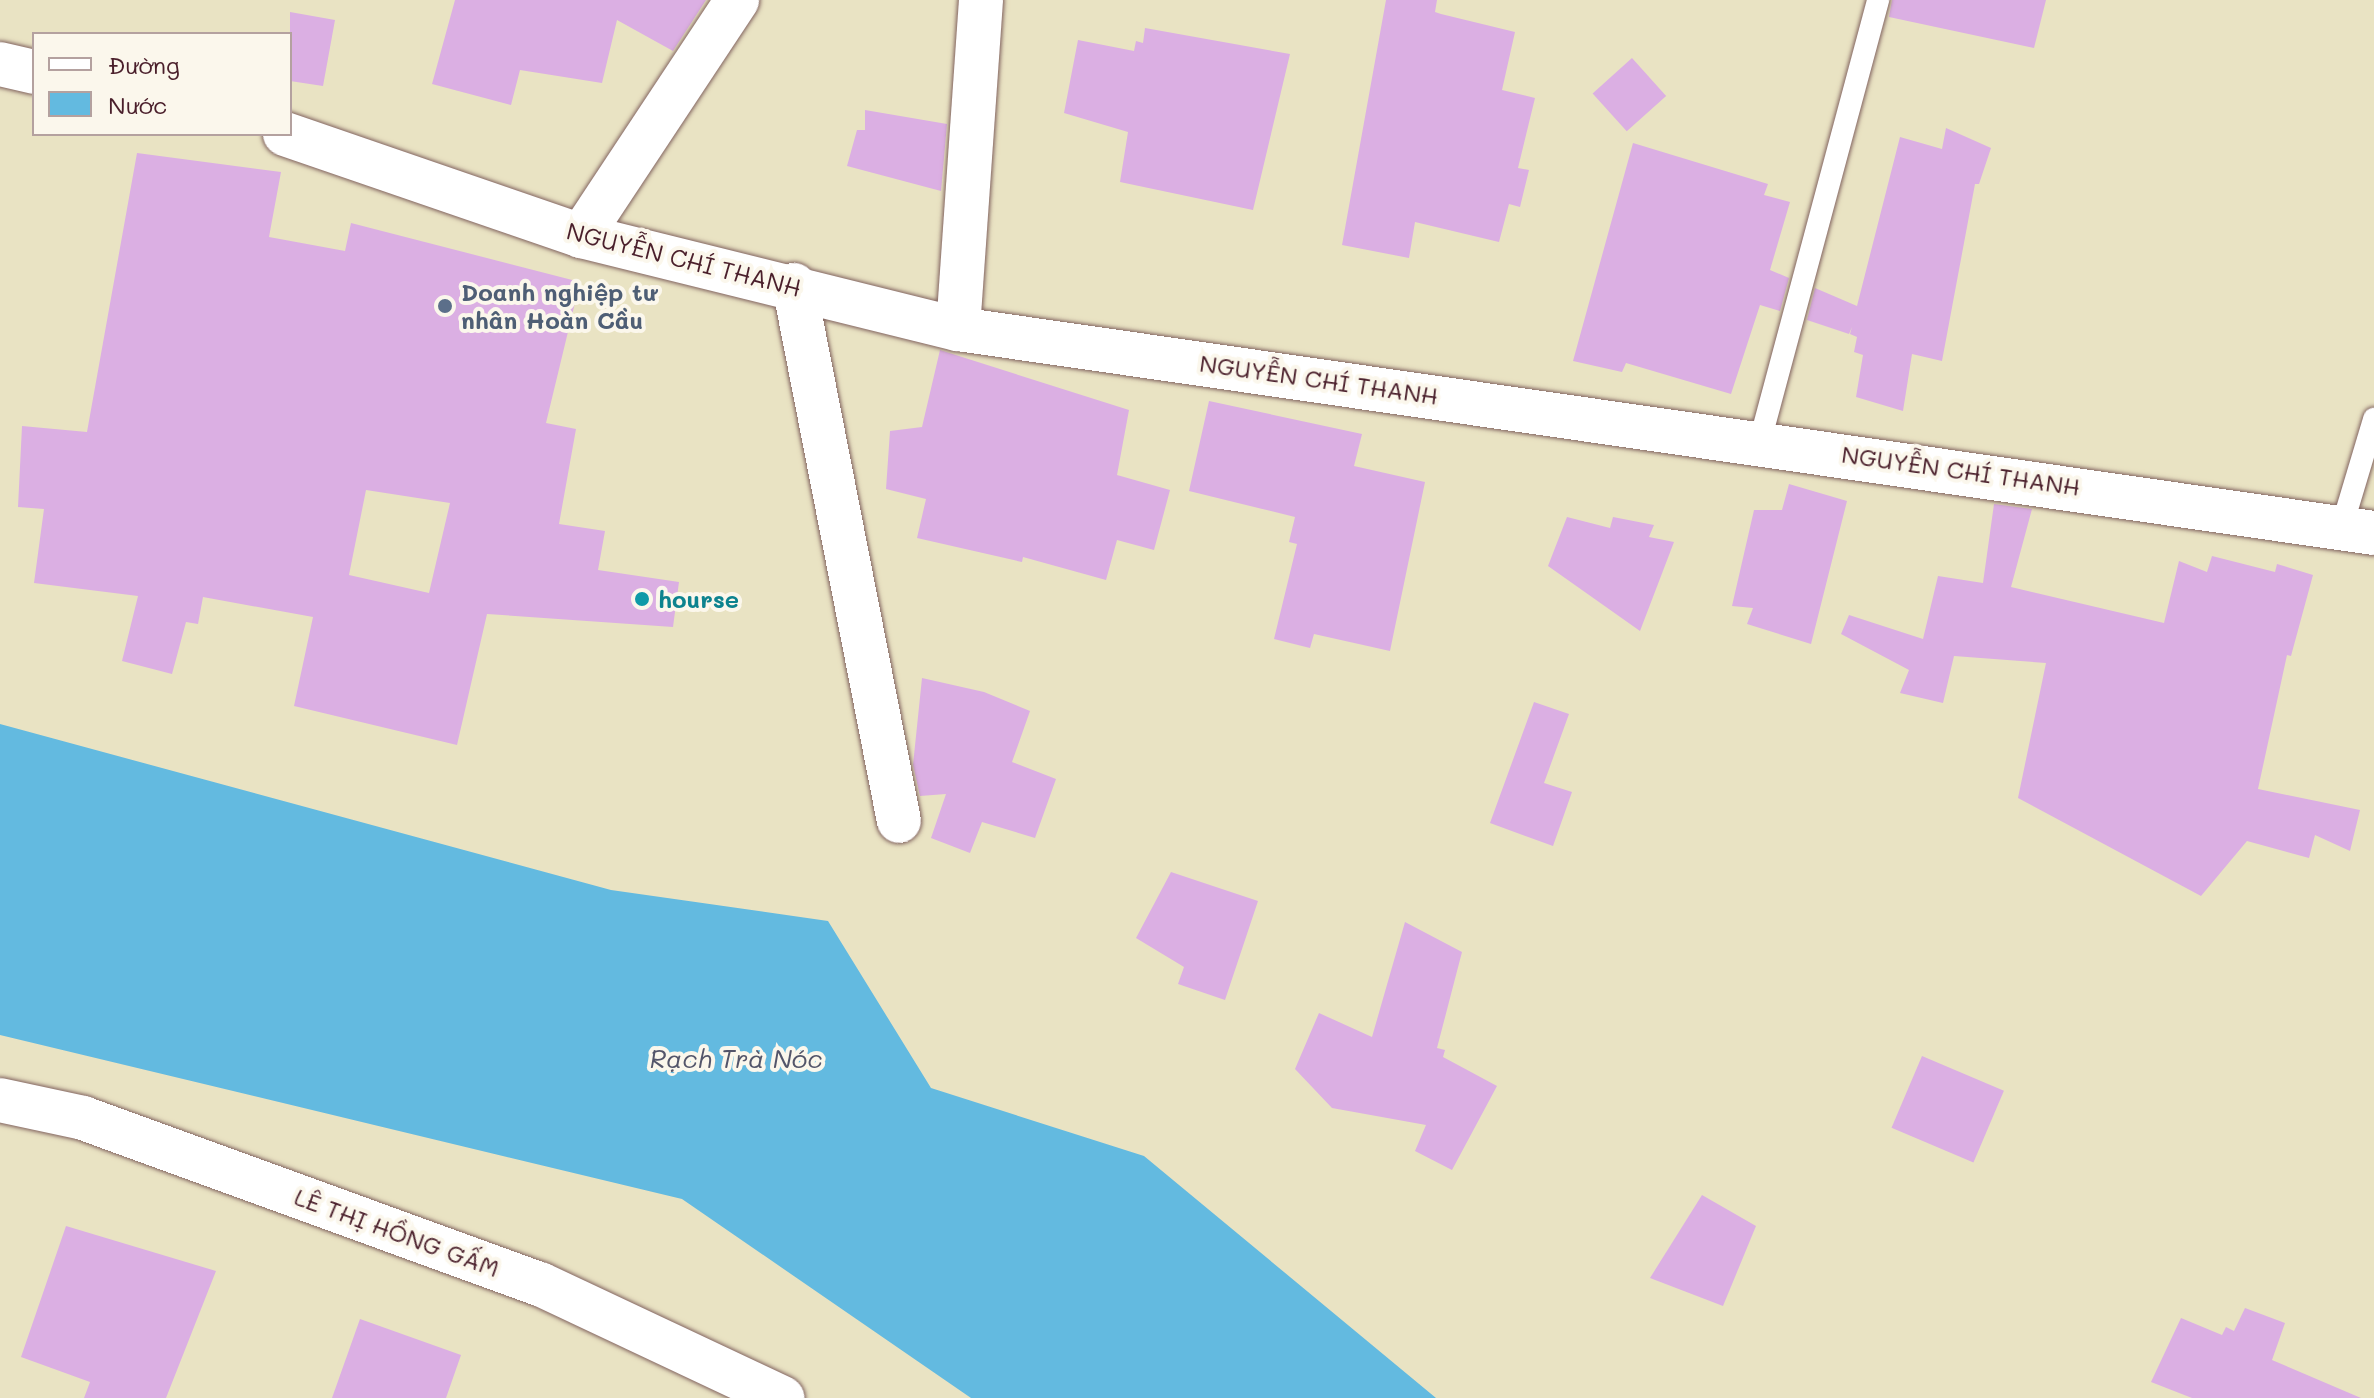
<!DOCTYPE html>
<meta charset="utf-8">
<style>
body{margin:0}
#map{position:relative;width:2374px;height:1398px;overflow:hidden;background:#e9e3c3;font-family:Mali,sans-serif}
div>[style]{position:absolute}
.water>*{inset:0;background:#63bae0}
.building>*{inset:0;background:#dbafe3;transform-origin:0 0}
.roads{filter:drop-shadow(0 0 2px #826460) drop-shadow(0 0 2px #826460)}
.lane>*{height:22px;margin:-11px;padding:0 11px;transform-origin:11px;border-radius:11px;background:#fff}
.street>*{height:44px;margin:-22px;padding:0 22px;transform-origin:22px;border-radius:22px;background:#fff}
.secondary>*{height:44px;margin:-22px;padding:0 22px;transform-origin:22px;border-radius:22px;background:#fff}
.dots>*{width:22px;height:22px;translate:-50% -50%;box-sizing:border-box;border:4px solid #fbf7ec;border-radius:50%}
span{translate:-50% -50%;white-space:nowrap;text-align:center;line-height:1.15;-webkit-text-stroke:8px #fbf7ec;paint-order:stroke}
.street-label{font-size:24px;color:#4a1f2b}
.service-label{font-size:24px;color:#4e5e75;font-weight:700}
.left{translate:0 -50%;text-align:left}
.culture-label{font-size:24px;color:#0d838f;font-weight:700}
.water-label{font-size:26px;color:#53556a;font-style:italic}
.legend{position:absolute;left:32px;top:32px;width:260px;height:104px;box-sizing:border-box;background:#fbf7ec;border:2px solid #b4a19f;margin:0;padding:10px 14px;list-style:none;font-size:24px;color:#4a1f2b}
.legend li{display:flex;align-items:center;gap:16px;height:40px}
.legend b{width:40px;border:2px solid #b4a19f}
</style>
<div id="map">
<div class="water">
<div style="clip-path:polygon(0 724px,611px 890px,828px 921px,931px 1088px,1144px 1156px,1436px 1398px,971px 1398px,682px 1199px,0 1035px)"></div>
</div>
<div class="building">
<div style="clip-path:polygon(455px 0,706px 0,673px 51px,617px 20px,602px 83px,520px 70px,511px 105px,432px 84px)"></div>
<div style="clip-path:polygon(1386px 0,1437px 0,1435px 12px,1441px 14px,1515px 32px,1502px 90px,1535px 98px,1518px 168px,1529px 170px,1520px 207px,1509px 204px,1499px 242px,1415px 222px,1409px 258px,1342px 245px)"></div>
<div style="clip-path:polygon(1892px 0,2046px 0,2034px 48px,1889px 17px)"></div>
<div style="clip-path:polygon(290px 12px,335px 20px,323px 86px,290px 81px)"></div>
<div style="clip-path:polygon(1145px 28px,1290px 54px,1253px 210px,1120px 182px,1128px 132px,1064px 113px,1078px 40px,1134px 51px,1136px 41px,1143px 43px)"></div>
<div style="left:1632px;top:58px;width:51px;height:53px;rotate:48deg"></div>
<div style="clip-path:polygon(865px 110px,947px 124px,941px 191px,847px 166px,857px 130px,865px 130px)"></div>
<div style="clip-path:polygon(1946px 128px,1991px 148px,1979px 184px,1975px 184px,1942px 361px,1912px 354px,1903px 411px,1856px 397px,1863px 355px,1854px 352px,1857px 337px,1850px 334px,1852px 327px,1849px 334px,1807px 320px,1815px 288px,1857px 306px,1900px 137px,1942px 149px)"></div>
<div style="clip-path:polygon(1633px 143px,1768px 184px,1764px 195px,1790px 202px,1770px 270px,1789px 278px,1780px 311px,1760px 305px,1731px 394px,1626px 363px,1622px 372px,1573px 361px)"></div>
<div style="clip-path:polygon(evenodd,137px 153px,281px 172px,269px 237px,345px 251px,351px 223px,580px 282px,546px 423px,576px 429px,559px 524px,605px 531px,598px 570px,679px 582px,673px 627px,487px 614px,457px 745px,294px 706px,313px 617px,203px 597px,198px 624px,186px 622px,172px 674px,122px 661px,138px 596px,34px 583px,44px 509px,18px 507px,22px 426px,87px 432px,137px 153px,366px 490px,450px 503px,429px 593px,349px 575px,366px 490px)"></div>
<div style="clip-path:polygon(940px 350px,1129px 410px,1117px 475px,1170px 490px,1154px 550px,1117px 540px,1106px 580px,1023px 557px,1022px 562px,917px 538px,926px 499px,886px 489px,890px 431px,922px 427px)"></div>
<div style="clip-path:polygon(1209px 401px,1362px 434px,1354px 466px,1425px 482px,1390px 651px,1314px 634px,1310px 648px,1274px 639px,1297px 544px,1289px 542px,1295px 517px,1189px 491px)"></div>
<div style="clip-path:polygon(1789px 484px,1847px 501px,1811px 644px,1747px 624px,1753px 608px,1732px 606px,1754px 510px,1782px 510px)"></div>
<div style="clip-path:polygon(1994px 504px,2032px 509px,2011px 587px,2164px 623px,2179px 561px,2207px 572px,2212px 556px,2275px 572px,2277px 564px,2313px 575px,2291px 656px,2287px 655px,2258px 789px,2360px 810px,2350px 851px,2315px 835px,2309px 858px,2247px 841px,2201px 896px,2018px 798px,2046px 663px,1954px 656px,1943px 703px,1900px 693px,1909px 670px,1841px 634px,1849px 615px,1923px 639px,1938px 576px,1983px 583px)"></div>
<div style="clip-path:polygon(1567px 517px,1610px 528px,1613px 517px,1654px 525px,1649px 537px,1674px 542px,1640px 631px,1548px 566px)"></div>
<div style="clip-path:polygon(922px 678px,984px 692px,1030px 711px,1012px 762px,1056px 779px,1035px 838px,982px 822px,970px 853px,931px 838px,946px 794px,920px 796px,913px 765px)"></div>
<div style="clip-path:polygon(1534px 702px,1569px 714px,1544px 783px,1572px 792px,1553px 846px,1490px 823px)"></div>
<div style="clip-path:polygon(1171px 872px,1258px 901px,1225px 1000px,1178px 984px,1184px 967px,1136px 938px)"></div>
<div style="clip-path:polygon(1405px 922px,1462px 952px,1437px 1048px,1445px 1050px,1443px 1057px,1497px 1086px,1452px 1170px,1415px 1151px,1426px 1125px,1332px 1108px,1295px 1069px,1319px 1013px,1372px 1037px)"></div>
<div style="left:1922px;top:1056px;width:89px;height:78px;rotate:23deg"></div>
<div style="clip-path:polygon(1702px 1195px,1756px 1226px,1723px 1306px,1650px 1278px)"></div>
<div style="clip-path:polygon(66px 1226px,216px 1271px,166px 1398px,84px 1398px,90px 1382px,21px 1357px)"></div>
<div style="clip-path:polygon(2245px 1308px,2285px 1323px,2272px 1360px,2361px 1398px,2192px 1398px,2151px 1382px,2181px 1318px,2222px 1335px,2226px 1327px,2234px 1331px)"></div>
<div style="clip-path:polygon(360px 1319px,461px 1355px,446px 1398px,332px 1398px)"></div>
</div>
<div class="roads">
<div class="lane">
<div style="left:1760px;top:441px;width:457px;rotate:-75deg"></div>
<div style="left:2342px;top:526px;width:112px;rotate:-73.3deg"></div>
</div>
<div class="street">
<div style="left:581px;top:236px;width:283px;rotate:-56.5deg"></div>
<div style="left:794px;top:285px;width:546px;rotate:78.92deg"></div>
<div style="left:958px;top:329px;width:330px;rotate:-86deg"></div>
<div style="left:0;top:1100px;width:85px;rotate:12.2deg"></div>
<div style="left:83px;top:1118px;width:486px;rotate:20deg"></div>
<div style="left:540px;top:1284px;width:268px;rotate:25.2deg"></div>
</div>
<div class="secondary">
<div style="left:0;top:64px;width:35px;rotate:13deg"></div>
<div style="left:285px;top:134px;width:313px;rotate:19deg"></div>
<div style="left:581px;top:236px;width:388px;rotate:13.9deg"></div>
<div style="left:958px;top:329px;width:1431px;rotate:8.2deg"></div>
</div>
</div>
<div class="dots">
<div style="left:445px;top:306px;background:#5c6f8a"></div>
<div style="left:642px;top:599px;background:#0f9aa8"></div>
</div>
<div class="street-label">
<span style="left:684px;top:259px;rotate:14deg">NGUYỄN CHÍ THANH</span>
<span style="left:1319px;top:379px;rotate:8deg">NGUYỄN CHÍ THANH</span>
<span style="left:1961px;top:470px;rotate:8deg">NGUYỄN CHÍ THANH</span>
<span style="left:397px;top:1232px;rotate:20deg">LÊ THỊ HỒNG GẤM</span>
</div>
<div class="service-label">
<span class="left" style="left:461px;top:306px">Doanh nghiệp tư<br>nhân Hoàn Cầu</span>
</div>
<div class="culture-label">
<span class="left" style="left:658px;top:599px">hourse</span>
</div>
<div class="water-label">
<span style="left:736px;top:1059px">Rạch Trà Nóc</span>
</div>
<ul class="legend">
<li><b style="height:10px;background:#fff"></b>Đường</li>
<li><b style="height:22px;background:#63bae0"></b>Nước</li>
</ul>
</div>
